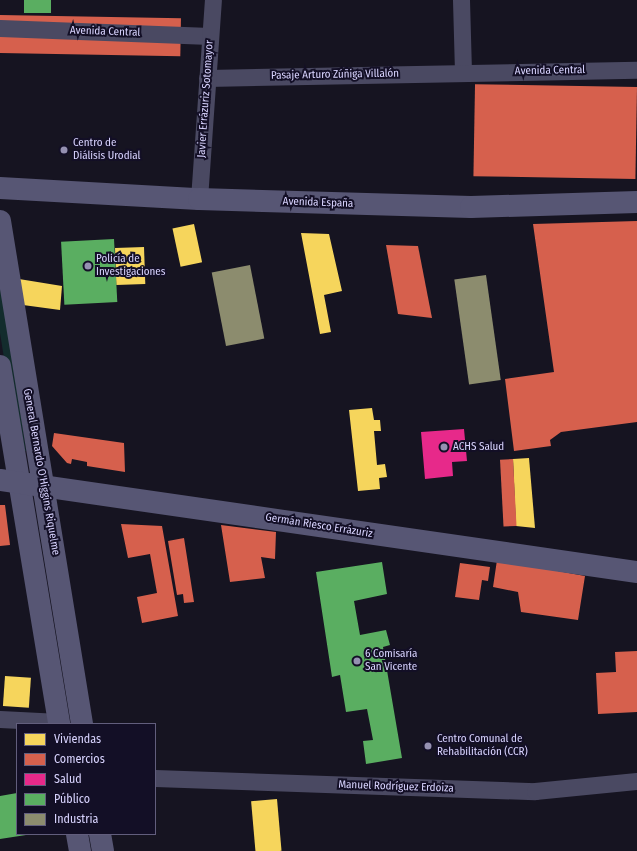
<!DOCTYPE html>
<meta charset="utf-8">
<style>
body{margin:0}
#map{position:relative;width:637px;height:851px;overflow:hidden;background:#161421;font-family:"Fira Sans Condensed",sans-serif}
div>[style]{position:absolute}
.green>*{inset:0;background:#132c2d}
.homes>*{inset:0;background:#f6d55c;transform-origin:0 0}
.shops>*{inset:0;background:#d6604d;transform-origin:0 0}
.health>*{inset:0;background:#e7298a}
.public>*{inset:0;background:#5aae61;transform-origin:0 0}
.industry>*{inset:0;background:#8c8c6e;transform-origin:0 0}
.street>*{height:17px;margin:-8.5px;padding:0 8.5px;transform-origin:8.5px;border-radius:8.5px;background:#4a4962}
.secondary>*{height:22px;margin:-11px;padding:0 11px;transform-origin:11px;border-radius:11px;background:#575674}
.dots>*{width:11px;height:11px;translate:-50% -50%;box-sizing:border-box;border:2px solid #130f26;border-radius:50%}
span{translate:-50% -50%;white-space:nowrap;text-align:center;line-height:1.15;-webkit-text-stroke:4px #130f26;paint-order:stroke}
.street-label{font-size:11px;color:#d9d4ff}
.poi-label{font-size:11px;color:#d9d4ff}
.left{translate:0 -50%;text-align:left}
.legend{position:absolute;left:16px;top:723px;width:140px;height:112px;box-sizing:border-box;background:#130f26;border:1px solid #625e7d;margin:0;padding:5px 7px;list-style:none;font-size:12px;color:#d9d4ff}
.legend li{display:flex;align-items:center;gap:8px;height:20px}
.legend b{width:20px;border:1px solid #625e7d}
</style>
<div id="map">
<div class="green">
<div style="clip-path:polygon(0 270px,26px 451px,19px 452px,0 333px)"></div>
</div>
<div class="homes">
<div style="left:194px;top:224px;width:39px;height:22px;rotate:78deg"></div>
<div style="clip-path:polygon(301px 233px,329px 234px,342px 291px,324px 295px,331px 332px,320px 334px)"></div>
<div style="left:144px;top:247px;width:37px;height:29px;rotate:88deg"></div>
<div style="clip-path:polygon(19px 279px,62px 286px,60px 310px,23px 305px)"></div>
<div style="clip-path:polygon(372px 408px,374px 420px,380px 420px,381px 431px,374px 431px,377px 465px,385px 464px,387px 477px,379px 478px,380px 489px,358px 491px,349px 410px)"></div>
<div style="clip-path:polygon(529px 458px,535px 528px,516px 526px,513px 459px)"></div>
<div style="left:5px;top:676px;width:26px;height:30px;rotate:4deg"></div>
<div style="left:277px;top:799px;width:52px;height:26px;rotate:85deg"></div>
</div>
<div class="shops">
<div style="left:0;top:15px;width:181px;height:38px;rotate:1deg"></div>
<div style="left:637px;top:87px;width:92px;height:162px;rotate:91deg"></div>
<div style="clip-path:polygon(637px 221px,637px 422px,561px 432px,550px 440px,551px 446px,514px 451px,505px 379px,554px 372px,533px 224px)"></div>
<div style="clip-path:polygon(386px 245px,418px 246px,432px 318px,398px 314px)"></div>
<div style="clip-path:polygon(54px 433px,124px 443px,125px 472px,87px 466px,87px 462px,72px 459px,71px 464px,67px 463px,52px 446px)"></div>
<div style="left:513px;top:459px;width:67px;height:13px;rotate:87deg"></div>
<div style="clip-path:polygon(0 505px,5px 505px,10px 545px,0 546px)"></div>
<div style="clip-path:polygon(121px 524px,162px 526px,178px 616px,142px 623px,137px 597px,157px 593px,150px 554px,128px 558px)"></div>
<div style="clip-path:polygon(221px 525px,276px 532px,275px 559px,261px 557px,265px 578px,230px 582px)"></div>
<div style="clip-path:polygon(184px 538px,194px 602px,184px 603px,183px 594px,177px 595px,168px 541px)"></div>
<div style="clip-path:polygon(497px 560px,585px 576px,578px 620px,521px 612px,518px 592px,493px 587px)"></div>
<div style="clip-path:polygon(460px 563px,490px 567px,488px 581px,482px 580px,479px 600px,455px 597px)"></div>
<div style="clip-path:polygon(637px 651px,637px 712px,598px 714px,596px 673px,616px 672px,615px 652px)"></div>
</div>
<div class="health">
<div style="clip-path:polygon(464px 429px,467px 461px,452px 462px,453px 476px,425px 479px,421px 432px)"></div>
</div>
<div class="public">
<div style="left:24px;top:0;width:27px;height:13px"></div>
<div style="left:114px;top:239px;width:63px;height:53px;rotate:87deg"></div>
<div style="clip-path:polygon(382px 562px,387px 594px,354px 601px,360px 635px,386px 630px,390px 645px,383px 647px,402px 758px,366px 764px,363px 741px,373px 740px,367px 709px,346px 712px,340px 675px,332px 677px,316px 572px)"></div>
<div style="clip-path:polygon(17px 793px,17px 834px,26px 835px,0 839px,0 796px)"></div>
</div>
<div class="industry">
<div style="left:250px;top:265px;width:75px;height:39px;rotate:79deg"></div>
<div style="left:486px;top:275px;width:106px;height:32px;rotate:82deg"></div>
</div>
<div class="street">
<div style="left:461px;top:0;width:72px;rotate:88.4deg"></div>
<div style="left:0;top:28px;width:210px;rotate:2.2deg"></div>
<div style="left:207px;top:78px;width:430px;rotate:-1.1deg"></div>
<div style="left:199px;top:199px;width:199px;rotate:-86deg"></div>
<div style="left:0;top:719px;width:59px;rotate:2.9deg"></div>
<div style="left:155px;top:778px;width:380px;rotate:2deg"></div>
<div style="left:535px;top:791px;width:102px;rotate:-5.6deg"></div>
</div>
<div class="secondary">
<div style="left:0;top:188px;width:199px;rotate:3.2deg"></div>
<div style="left:199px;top:199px;width:272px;rotate:1.7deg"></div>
<div style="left:471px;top:207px;width:166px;rotate:-1.7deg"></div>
<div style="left:0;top:221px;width:510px;rotate:80.74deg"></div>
<div style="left:0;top:366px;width:363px;rotate:80.6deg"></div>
<div style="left:0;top:480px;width:644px;rotate:8.22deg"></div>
<div style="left:77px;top:834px;width:17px;rotate:80deg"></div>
<div style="left:100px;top:834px;width:17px;rotate:80deg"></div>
</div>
<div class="dots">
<div style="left:64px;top:150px;background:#9591b1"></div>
<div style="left:88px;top:266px;background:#9591b1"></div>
<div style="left:444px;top:447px;background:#9591b1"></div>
<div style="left:357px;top:661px;background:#9591b1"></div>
<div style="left:428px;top:746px;background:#9591b1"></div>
</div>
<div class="street-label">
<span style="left:105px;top:32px;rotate:2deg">Avenida Central</span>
<span style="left:550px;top:71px;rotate:-1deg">Avenida Central</span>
<span style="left:335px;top:75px;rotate:-1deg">Pasaje Arturo Zúñiga Villalón</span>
<span style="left:206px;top:99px;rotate:-86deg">Javier Errázuriz Sotomayor</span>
<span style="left:318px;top:203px;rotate:2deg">Avenida España</span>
<span style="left:41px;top:472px;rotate:80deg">General Bernardo O'Higgins Riquelme</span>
<span style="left:319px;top:526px;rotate:9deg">Germán Riesco Errázuriz</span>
<span style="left:396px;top:787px;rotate:2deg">Manuel Rodríguez Erdoiza</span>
</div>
<div class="poi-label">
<span class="left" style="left:73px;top:150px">Centro de<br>Diálisis Urodial</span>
<span class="left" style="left:96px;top:266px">Policía de<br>Investigaciones</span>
<span class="left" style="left:453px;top:447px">ACHS Salud</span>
<span class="left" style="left:365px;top:661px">6 Comisaría<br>San Vicente</span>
<span class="left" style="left:437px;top:746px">Centro Comunal de<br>Rehabilitación (CCR)</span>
</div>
<ul class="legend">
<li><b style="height:11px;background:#f6d55c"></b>Viviendas</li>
<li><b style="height:11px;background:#d6604d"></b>Comercios</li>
<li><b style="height:11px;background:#e7298a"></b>Salud</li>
<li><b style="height:11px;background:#5aae61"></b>Público</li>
<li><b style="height:11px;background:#8c8c6e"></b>Industria</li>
</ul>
</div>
